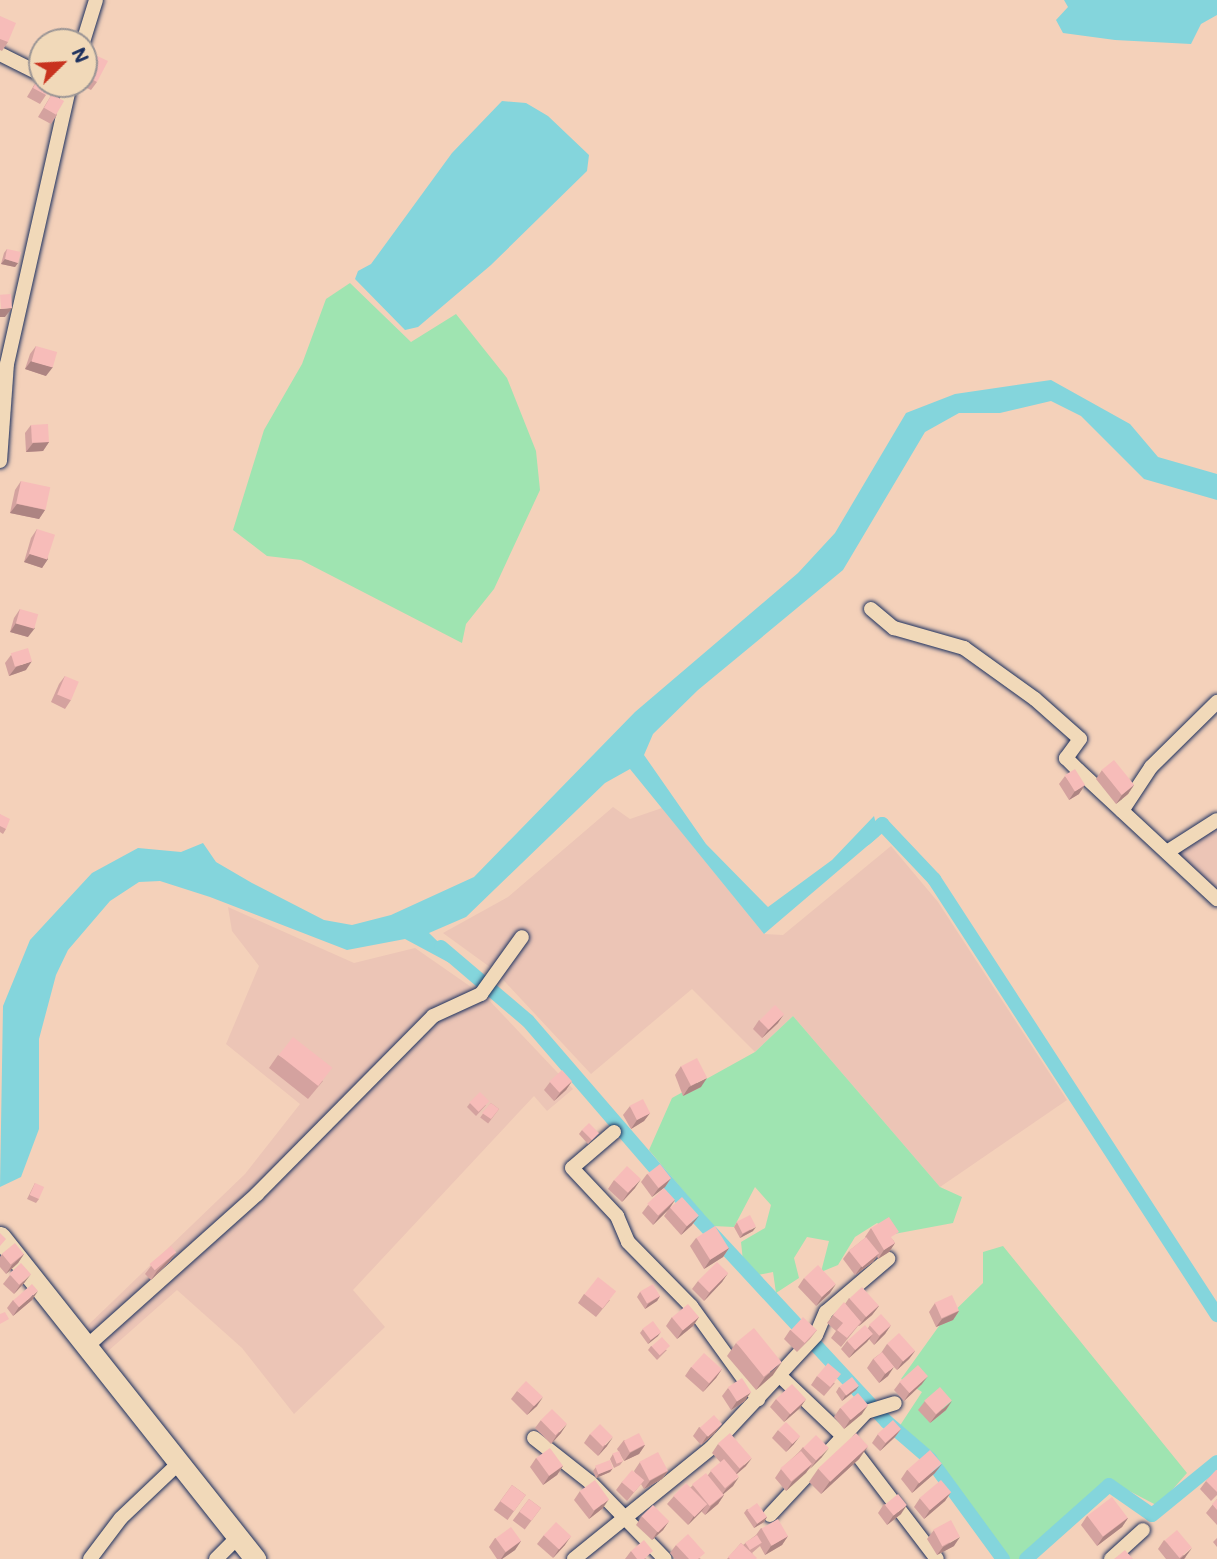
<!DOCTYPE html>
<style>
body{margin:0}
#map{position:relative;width:1217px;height:1559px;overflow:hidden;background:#f4d1ba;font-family:Mali,sans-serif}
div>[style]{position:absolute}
.built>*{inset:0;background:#ecc5b6}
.green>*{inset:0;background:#9fe4b1}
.water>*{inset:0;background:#84d5dc}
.canal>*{height:14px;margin:-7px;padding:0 7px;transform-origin:7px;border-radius:7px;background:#84d5dc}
.roads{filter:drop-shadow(0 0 2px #1b2f5e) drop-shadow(0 0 2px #1b2f5e)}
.minor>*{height:14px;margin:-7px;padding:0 7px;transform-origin:7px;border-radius:7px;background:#f1d9b9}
.secondary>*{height:21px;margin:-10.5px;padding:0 10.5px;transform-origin:10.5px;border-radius:10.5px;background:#f1d9b9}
.wall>*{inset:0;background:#d4a29f;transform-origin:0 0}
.shaded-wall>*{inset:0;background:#ad8482}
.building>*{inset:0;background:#f7bcb9;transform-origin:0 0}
span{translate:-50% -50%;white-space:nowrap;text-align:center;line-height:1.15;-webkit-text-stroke:7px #f1d9b9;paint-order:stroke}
.north{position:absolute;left:28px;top:28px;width:70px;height:70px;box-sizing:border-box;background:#f1d9b9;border:2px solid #9b9595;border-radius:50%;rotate:66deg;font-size:19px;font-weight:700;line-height:28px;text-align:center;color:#1b2f5e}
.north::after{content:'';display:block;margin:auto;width:24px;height:32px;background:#c8321e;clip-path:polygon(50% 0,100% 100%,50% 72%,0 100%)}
</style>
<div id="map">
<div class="built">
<div style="clip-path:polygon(613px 807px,630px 819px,662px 808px,764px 934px,783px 935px,891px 846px,938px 902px,1067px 1100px,940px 1187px,793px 1016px,755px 1052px,692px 989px,591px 1074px,494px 970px,443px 933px,508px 897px)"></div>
<div style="clip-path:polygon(1217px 813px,1217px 895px,1165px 847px)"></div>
<div style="clip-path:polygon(228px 907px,354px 963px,415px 948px,487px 998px,573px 1089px,547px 1111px,534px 1096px,353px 1290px,385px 1327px,294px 1414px,242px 1348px,177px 1290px,107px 1352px,86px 1327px,245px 1174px,300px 1104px,226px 1044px,259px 966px,232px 931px)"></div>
</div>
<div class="green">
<div style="clip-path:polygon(350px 283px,411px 342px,456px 314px,507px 378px,536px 451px,540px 490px,494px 589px,466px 624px,462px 643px,301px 560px,267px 556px,233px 530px,264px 430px,302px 364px,326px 299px)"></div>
<div style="clip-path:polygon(793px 1016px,940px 1187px,962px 1197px,953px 1223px,894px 1234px,877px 1223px,855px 1237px,838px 1265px,821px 1272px,829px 1241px,807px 1237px,794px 1258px,799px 1278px,776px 1293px,773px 1272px,758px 1275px,743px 1261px,741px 1242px,765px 1228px,771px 1205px,755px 1187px,734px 1227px,713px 1226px,649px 1150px,672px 1098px,755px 1052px)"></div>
<div style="clip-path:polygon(1003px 1246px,1187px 1473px,1158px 1506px,1116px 1484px,1034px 1559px,1010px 1559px,949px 1484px,930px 1450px,899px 1427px,922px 1392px,901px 1379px,939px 1326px,983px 1283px,983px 1252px)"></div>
</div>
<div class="water">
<div style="clip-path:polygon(1064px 0,1217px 0,1217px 15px,1201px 24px,1191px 44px,1115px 40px,1063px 33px,1056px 20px,1068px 7px)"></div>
<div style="clip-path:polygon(502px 101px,526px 103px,548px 116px,589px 155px,587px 171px,491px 265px,418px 327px,405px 330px,355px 279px,358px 271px,371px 264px,452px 153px)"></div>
<div style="clip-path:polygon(1051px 380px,1130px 424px,1158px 457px,1217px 474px,1217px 500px,1144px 479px,1081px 416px,1051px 401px,1000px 413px,959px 413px,925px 432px,843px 570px,698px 690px,653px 734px,644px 755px,706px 844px,768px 907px,832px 860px,874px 816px,879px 836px,764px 934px,630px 769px,605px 783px,466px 917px,429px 933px,472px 975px,405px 939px,347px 950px,210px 897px,160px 881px,139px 882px,110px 901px,68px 950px,56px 975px,39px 1039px,39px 1129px,21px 1177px,0 1187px,3px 1006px,30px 940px,92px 873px,138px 848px,181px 852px,203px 843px,216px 862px,252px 883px,324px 920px,352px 925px,391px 915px,474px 877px,635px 712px,798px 573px,835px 533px,906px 413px,955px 394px)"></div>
</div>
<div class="canal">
<div style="left:865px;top:839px;width:23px;rotate:-41deg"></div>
<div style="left:882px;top:824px;width:76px;rotate:46.6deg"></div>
<div style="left:934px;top:879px;width:520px;rotate:57.01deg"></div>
<div style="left:441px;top:947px;width:114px;rotate:40.4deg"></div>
<div style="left:528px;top:1021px;width:259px;rotate:49.2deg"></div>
<div style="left:697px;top:1217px;width:280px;rotate:47.2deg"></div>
<div style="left:887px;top:1422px;width:57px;rotate:40.7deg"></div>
<div style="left:930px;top:1459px;width:124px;rotate:53.9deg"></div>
<div style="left:1026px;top:1559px;width:111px;rotate:-41.7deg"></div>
<div style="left:1109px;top:1485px;width:52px;rotate:34.9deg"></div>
<div style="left:1152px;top:1515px;width:84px;rotate:-39.2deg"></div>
</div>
<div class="roads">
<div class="minor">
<div style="left:83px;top:42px;width:44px;rotate:-72.8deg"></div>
<div style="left:0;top:54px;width:47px;rotate:26.6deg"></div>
<div style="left:0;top:461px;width:97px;rotate:-85.9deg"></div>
<div style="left:7px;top:364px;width:287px;rotate:-77.3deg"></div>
<div style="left:871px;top:609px;width:30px;rotate:40deg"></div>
<div style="left:894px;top:628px;width:73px;rotate:15.9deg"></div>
<div style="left:964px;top:648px;width:87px;rotate:35.7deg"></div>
<div style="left:1035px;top:699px;width:60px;rotate:41.6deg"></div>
<div style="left:1080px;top:739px;width:24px;rotate:126deg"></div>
<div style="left:1066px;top:758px;width:17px;rotate:45deg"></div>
<div style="left:1078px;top:770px;width:190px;rotate:42.9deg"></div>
<div style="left:1122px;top:811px;width:53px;rotate:-56.6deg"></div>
<div style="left:1151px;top:767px;width:93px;rotate:-44.6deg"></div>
<div style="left:1167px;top:852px;width:59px;rotate:-32.6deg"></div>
<div style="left:614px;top:1132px;width:55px;rotate:139.4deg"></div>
<div style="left:572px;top:1168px;width:66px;rotate:46.8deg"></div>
<div style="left:617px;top:1216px;width:28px;rotate:67deg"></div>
<div style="left:628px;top:1242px;width:90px;rotate:45.5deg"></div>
<div style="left:691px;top:1306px;width:115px;rotate:54.2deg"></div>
<div style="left:86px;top:1347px;width:229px;rotate:-41.8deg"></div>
<div style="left:257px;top:1194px;width:250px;rotate:-45.3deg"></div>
<div style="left:433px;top:1016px;width:53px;rotate:-24.6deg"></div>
<div style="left:481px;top:994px;width:70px;rotate:-54.3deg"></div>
<div style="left:779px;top:1375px;width:54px;rotate:-47.2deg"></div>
<div style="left:816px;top:1335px;width:25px;rotate:-67deg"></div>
<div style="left:826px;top:1312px;width:82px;rotate:-40.5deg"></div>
<div style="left:534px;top:1438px;width:71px;rotate:38.2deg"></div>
<div style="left:590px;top:1482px;width:107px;rotate:45.8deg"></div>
<div style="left:770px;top:1515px;width:141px;rotate:-47deg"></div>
<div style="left:866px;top:1412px;width:30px;rotate:-17deg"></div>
<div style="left:90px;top:1559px;width:51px;rotate:-52.9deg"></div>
<div style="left:121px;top:1518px;width:81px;rotate:-43.5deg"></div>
<div style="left:216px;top:1559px;width:30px;rotate:-45deg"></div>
<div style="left:574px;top:1559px;width:176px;rotate:-39deg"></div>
<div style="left:711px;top:1448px;width:100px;rotate:-47deg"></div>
<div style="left:779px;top:1375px;width:90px;rotate:43.6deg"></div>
<div style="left:844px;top:1437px;width:153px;rotate:52.7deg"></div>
<div style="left:1111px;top:1559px;width:43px;rotate:-42.2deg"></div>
</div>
<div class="secondary">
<div style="left:0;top:1237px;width:411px;rotate:51.6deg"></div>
</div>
</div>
<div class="wall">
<div style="clip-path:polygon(0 16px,8px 42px,2px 51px,0 50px)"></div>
<div style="clip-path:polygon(89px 52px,97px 82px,91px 90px,78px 84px,84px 84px,84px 59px)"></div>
<div style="clip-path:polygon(40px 75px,46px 95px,40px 104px,27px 97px)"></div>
<div style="clip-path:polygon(52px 94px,57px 115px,51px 124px,38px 117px)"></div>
<div style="clip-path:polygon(7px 249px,18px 263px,15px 267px,1px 264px,4px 253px)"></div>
<div style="clip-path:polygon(36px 346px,46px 376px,25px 369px,30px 354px)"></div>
<div style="clip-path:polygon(31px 425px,49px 442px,43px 451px,26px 452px,25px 433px)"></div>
<div style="clip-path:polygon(21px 481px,45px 510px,39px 519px,10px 513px,15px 490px)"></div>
<div style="clip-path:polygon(37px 529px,48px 559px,42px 568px,24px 562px,31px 538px)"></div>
<div style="clip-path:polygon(20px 609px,28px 637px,10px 632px,14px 618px)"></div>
<div style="clip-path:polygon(11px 655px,26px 670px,9px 676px,5px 663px)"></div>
<div style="clip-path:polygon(65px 676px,71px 700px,65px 709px,51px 702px,59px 684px)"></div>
<div style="clip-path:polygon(1102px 770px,1134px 785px,1128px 794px,1116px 804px,1096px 779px)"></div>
<div style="clip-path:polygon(1065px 776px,1079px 794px,1069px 800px,1059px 784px)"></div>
<div style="clip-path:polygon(0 814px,6px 829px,3px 834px,0 832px)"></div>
<div style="clip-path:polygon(759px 1020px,778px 1023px,762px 1038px,753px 1029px)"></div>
<div style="clip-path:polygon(278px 1055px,323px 1081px,308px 1099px,269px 1068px)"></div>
<div style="clip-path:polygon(681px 1066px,701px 1087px,683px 1096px,675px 1075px)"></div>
<div style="clip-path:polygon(572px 1081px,566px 1090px,554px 1101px,544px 1090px,550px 1082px)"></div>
<div style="clip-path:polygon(470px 1103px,486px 1105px,476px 1116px,467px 1107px)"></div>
<div style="left:491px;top:1103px;width:10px;height:18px;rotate:37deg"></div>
<div style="clip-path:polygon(630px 1106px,650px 1113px,644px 1121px,631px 1129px,623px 1115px)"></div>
<div style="clip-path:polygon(582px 1130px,599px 1133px,588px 1144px,579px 1134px)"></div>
<div style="clip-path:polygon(647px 1174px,671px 1178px,665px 1187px,652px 1197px,641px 1182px)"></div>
<div style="clip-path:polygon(614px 1180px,635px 1188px,622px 1202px,608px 1189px)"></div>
<div style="clip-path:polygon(35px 1183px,39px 1199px,36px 1203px,27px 1199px)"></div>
<div style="clip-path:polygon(675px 1200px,669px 1209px,653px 1225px,642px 1213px,648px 1205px)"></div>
<div style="clip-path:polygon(670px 1207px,692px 1225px,681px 1235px,664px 1216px)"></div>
<div style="clip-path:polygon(737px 1222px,753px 1231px,740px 1238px,734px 1227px)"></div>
<div style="clip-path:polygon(871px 1228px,893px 1240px,895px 1243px,889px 1252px,878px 1259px,877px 1256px,873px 1262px,855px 1275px,843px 1259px,849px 1251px,865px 1238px,865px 1237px)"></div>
<div style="clip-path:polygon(696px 1238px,729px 1248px,723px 1257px,704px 1269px,690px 1246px)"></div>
<div style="clip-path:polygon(176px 1252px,170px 1261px,151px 1280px,145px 1274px,151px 1266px)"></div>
<div style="clip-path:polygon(2px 1254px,24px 1254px,18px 1263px,6px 1274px,0 1267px,0 1257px)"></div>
<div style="clip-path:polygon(728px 1273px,722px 1282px,704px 1301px,692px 1289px,698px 1281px)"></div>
<div style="clip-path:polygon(10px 1275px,25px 1282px,14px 1294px,3px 1284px)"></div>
<div style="clip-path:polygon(804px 1278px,830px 1293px,816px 1306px,798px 1287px)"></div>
<div style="clip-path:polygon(640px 1292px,660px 1296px,657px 1301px,645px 1309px,637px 1297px)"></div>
<div style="clip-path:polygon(584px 1294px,610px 1300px,596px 1317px,578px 1303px)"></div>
<div style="clip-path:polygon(849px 1298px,879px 1306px,872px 1315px,859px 1326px,858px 1326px,841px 1347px,831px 1338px,836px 1331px,827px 1323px,833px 1315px,845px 1304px)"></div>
<div style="clip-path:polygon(13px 1300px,32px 1300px,13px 1316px,7px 1308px)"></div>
<div style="clip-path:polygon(935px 1303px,959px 1311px,953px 1320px,936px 1327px,929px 1312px)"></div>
<div style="clip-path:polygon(672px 1317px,699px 1317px,693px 1326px,677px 1339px,666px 1326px)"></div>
<div style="clip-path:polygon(870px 1325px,891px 1325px,885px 1334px,874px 1345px,869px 1339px,849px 1358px,841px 1349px,847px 1341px,868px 1328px)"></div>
<div style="clip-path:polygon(643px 1329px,658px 1336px,648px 1344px,640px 1333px)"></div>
<div style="clip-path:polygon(790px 1330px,817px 1330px,810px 1339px,797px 1352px,784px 1339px)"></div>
<div style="clip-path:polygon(736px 1343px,773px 1375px,756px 1390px,727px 1356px)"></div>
<div style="clip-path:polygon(887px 1344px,915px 1351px,909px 1359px,897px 1370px,891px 1364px,888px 1376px,879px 1383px,867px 1368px,873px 1359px,881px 1353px)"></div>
<div style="clip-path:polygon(651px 1346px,667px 1350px,657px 1360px,648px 1350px)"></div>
<div style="clip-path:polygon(691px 1367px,722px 1369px,716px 1378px,703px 1392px,685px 1376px)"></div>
<div style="clip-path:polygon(817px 1376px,835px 1383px,824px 1396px,811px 1385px)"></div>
<div style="clip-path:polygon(900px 1382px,922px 1384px,904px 1401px,894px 1390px)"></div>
<div style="clip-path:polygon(839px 1387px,856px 1390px,842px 1401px,836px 1392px)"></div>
<div style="clip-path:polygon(728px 1388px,745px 1401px,731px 1410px,722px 1396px)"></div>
<div style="clip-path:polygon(517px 1391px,537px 1406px,527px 1415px,511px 1399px)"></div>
<div style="clip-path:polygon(776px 1399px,806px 1399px,800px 1408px,784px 1422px,770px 1407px)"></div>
<div style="clip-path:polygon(925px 1401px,946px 1410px,930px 1423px,918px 1410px)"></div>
<div style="clip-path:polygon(840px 1408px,862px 1414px,844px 1429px,834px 1417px)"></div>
<div style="clip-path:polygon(541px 1420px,561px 1433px,551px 1444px,535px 1428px)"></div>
<div style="clip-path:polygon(699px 1427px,715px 1433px,701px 1445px,693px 1436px)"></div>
<div style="clip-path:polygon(901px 1429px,895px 1437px,880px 1451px,872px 1443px,878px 1434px)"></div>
<div style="clip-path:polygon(778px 1430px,794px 1444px,786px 1452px,772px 1438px)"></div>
<div style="clip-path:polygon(590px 1434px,607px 1446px,598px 1456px,584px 1443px)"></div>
<div style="clip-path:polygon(624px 1440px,645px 1445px,639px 1454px,624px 1461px,617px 1449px)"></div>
<div style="clip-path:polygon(718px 1444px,746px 1466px,737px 1474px,733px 1486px,723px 1494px,724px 1495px,718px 1504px,705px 1515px,701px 1511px,688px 1525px,667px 1504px,674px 1496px,691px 1487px,693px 1485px,708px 1475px,711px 1471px,721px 1463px,712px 1453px)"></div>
<div style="clip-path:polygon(868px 1446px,859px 1459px,821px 1494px,809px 1482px,818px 1469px)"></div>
<div style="clip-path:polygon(803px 1447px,822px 1457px,786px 1491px,775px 1478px,781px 1469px,799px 1452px)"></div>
<div style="clip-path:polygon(613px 1454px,623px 1461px,620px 1465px,614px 1468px,610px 1459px)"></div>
<div style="clip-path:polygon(536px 1458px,563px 1466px,557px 1475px,543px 1485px,530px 1467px)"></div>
<div style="clip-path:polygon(640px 1462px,668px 1471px,662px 1479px,644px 1489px,641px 1484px,627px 1501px,616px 1490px,622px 1482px,635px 1473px,634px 1471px)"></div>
<div style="clip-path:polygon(596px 1467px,613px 1468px,610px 1472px,596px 1478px,593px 1471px)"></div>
<div style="clip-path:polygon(907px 1470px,935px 1473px,912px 1493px,901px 1479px)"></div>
<div style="clip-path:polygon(1217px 1470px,1217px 1495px,1211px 1501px,1200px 1489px,1206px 1481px)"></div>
<div style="left:512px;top:1485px;width:17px;height:31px;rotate:36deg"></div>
<div style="clip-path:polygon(580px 1491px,603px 1508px,589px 1519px,574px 1500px)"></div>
<div style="clip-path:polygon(951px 1492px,945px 1501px,924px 1519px,914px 1507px,920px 1498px)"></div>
<div style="left:529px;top:1499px;width:15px;height:27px;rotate:37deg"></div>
<div style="clip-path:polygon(1217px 1499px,1217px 1525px,1206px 1513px)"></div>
<div style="clip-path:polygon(884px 1504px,901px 1514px,887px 1525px,878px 1513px)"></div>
<div style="clip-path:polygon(747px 1509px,767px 1517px,764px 1522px,754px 1528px,744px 1513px)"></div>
<div style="clip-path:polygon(642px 1516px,669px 1521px,663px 1530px,652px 1540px,636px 1525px)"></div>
<div style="clip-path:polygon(1087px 1516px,1128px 1518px,1122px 1527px,1097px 1546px,1081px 1525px)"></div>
<div style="clip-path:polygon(761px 1528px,788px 1536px,782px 1545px,765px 1555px,760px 1546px,752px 1553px,756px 1559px,727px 1559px,741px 1543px,743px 1545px,756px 1535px)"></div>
<div style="clip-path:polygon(934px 1530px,954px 1546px,937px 1555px,927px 1539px)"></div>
<div style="clip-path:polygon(544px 1535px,565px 1545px,553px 1558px,537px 1544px)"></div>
<div style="clip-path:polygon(495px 1538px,521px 1541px,515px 1550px,502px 1559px,497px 1559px,489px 1547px)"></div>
<div style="clip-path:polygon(1217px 1538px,1217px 1547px,1213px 1542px)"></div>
<div style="clip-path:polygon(1164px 1540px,1186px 1557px,1184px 1559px,1166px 1559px,1158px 1549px)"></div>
<div style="clip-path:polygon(676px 1545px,701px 1559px,675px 1559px,670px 1553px)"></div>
<div style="clip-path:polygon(631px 1551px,647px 1559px,625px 1559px)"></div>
</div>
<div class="shaded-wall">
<div style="clip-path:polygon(5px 259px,18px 263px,15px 267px,1px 264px)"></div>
<div style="clip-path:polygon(12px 308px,5px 317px,0 317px,0 309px)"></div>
<div style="clip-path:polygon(31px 361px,53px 367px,46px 376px,25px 369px)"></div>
<div style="clip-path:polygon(49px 442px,43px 451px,26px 452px,33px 443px)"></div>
<div style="clip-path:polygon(17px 504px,45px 510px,39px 519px,10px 513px)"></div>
<div style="clip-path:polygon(30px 554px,48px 559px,42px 568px,24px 562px)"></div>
<div style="clip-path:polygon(16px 623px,35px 628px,28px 637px,10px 632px)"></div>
<div style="clip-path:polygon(32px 661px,26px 670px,9px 676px,16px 667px)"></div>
<div style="clip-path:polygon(1085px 785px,1079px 794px,1069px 800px,1075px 791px)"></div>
<div style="clip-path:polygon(1134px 785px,1128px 794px,1116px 804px,1122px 795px)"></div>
<div style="clip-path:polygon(784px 1014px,778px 1023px,762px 1038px,768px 1030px)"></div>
<div style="clip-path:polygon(707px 1078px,701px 1087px,683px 1096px,689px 1087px)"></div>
<div style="clip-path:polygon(572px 1081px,566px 1090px,554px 1101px,560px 1093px)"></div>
<div style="clip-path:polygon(650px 1113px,644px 1121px,631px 1129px,637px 1120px)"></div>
<div style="clip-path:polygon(671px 1178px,665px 1187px,652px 1197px,658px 1189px)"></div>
<div style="clip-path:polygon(641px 1179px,635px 1188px,622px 1202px,628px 1193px)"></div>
<div style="clip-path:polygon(675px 1200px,669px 1209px,653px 1225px,659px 1216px)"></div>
<div style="clip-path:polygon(699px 1216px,692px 1225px,681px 1235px,687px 1226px)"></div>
<div style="clip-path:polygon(756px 1227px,753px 1231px,740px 1238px,743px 1234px)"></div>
<div style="clip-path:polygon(895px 1243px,889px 1252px,878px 1259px,884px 1250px)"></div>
<div style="clip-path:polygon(729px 1248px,723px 1257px,704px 1269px,710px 1260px)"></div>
<div style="clip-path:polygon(176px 1252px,170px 1261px,151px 1280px,157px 1271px)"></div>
<div style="clip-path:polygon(879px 1253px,873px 1262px,855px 1275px,861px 1267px)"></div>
<div style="clip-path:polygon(24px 1254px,18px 1263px,6px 1274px,12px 1265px)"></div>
<div style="clip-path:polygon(728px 1273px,722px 1282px,704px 1301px,710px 1292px)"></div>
<div style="clip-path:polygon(31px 1274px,25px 1282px,14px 1294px,20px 1285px)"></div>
<div style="clip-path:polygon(836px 1284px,830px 1293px,816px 1306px,822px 1297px)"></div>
<div style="clip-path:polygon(38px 1291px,32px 1300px,13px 1316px,19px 1307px)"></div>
<div style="clip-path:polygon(660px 1296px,657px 1301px,645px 1309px,648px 1304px)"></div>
<div style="clip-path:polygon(879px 1306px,872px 1315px,859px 1326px,865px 1318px)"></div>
<div style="clip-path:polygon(959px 1311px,953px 1320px,936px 1327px,942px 1319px)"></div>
<div style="clip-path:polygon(699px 1317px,693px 1326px,677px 1339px,683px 1330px)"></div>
<div style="clip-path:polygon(891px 1325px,885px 1334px,874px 1345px,880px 1336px)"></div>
<div style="clip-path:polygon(661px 1332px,658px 1336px,648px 1344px,651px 1340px)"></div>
<div style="clip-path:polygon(873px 1334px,867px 1342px,849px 1358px,855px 1350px)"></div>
<div style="clip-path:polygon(915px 1351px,909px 1359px,897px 1370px,903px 1361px)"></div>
<div style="clip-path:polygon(782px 1362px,773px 1375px,756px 1390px,765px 1377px)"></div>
<div style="clip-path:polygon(894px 1367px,888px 1376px,879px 1383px,885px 1374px)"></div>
<div style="clip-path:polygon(722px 1369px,716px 1378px,703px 1392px,709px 1384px)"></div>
<div style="clip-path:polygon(928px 1376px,922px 1384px,904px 1401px,910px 1392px)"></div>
<div style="clip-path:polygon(859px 1386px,856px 1390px,842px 1401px,845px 1396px)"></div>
<div style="clip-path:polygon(751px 1392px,745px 1401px,731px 1410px,737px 1401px)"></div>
<div style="clip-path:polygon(543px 1397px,537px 1406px,527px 1415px,533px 1407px)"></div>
<div style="clip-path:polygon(806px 1399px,800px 1408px,784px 1422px,790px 1414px)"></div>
<div style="clip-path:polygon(952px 1401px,946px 1410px,930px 1423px,936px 1415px)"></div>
<div style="clip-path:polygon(868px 1405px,862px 1414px,844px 1429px,850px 1420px)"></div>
<div style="clip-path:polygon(567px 1424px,561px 1433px,551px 1444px,557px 1435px)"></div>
<div style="clip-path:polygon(722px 1424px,715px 1433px,701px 1445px,707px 1436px)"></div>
<div style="clip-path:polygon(901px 1429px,895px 1437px,880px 1451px,886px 1443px)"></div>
<div style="clip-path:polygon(800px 1436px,794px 1444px,786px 1452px,792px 1444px)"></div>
<div style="clip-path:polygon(613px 1437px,607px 1446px,598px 1456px,604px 1447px)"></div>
<div style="clip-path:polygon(645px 1445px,639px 1454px,624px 1461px,630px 1453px)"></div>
<div style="clip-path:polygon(868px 1446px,859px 1459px,821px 1494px,830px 1481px)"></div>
<div style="clip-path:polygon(829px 1448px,822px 1457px,810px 1469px,816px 1461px)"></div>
<div style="clip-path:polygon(752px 1458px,746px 1466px,733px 1477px,740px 1469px)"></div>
<div style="clip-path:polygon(812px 1464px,806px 1473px,786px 1491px,792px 1482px)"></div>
<div style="clip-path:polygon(942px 1464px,935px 1473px,912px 1493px,918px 1484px)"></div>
<div style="clip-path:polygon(563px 1466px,557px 1475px,543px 1485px,549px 1476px)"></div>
<div style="clip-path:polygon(613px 1468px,610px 1472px,596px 1478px,599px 1474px)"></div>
<div style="clip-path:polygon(668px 1471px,662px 1479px,644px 1489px,650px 1481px)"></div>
<div style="clip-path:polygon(739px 1477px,733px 1486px,720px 1497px,726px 1489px)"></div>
<div style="clip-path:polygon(951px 1492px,945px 1501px,924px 1519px,930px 1510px)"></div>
<div style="clip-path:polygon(724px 1495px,718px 1504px,705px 1515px,711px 1506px)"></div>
<div style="clip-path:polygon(609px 1499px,603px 1508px,589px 1519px,595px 1510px)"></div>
<div style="clip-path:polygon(707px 1504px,701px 1512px,688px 1525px,694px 1516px)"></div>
<div style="clip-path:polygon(907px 1505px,901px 1514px,887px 1525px,893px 1516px)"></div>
<div style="clip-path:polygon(767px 1517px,764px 1522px,754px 1528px,757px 1524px)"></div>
<div style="clip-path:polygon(1128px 1518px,1122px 1527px,1097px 1546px,1103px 1537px)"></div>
<div style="clip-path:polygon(669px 1521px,663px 1530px,652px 1540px,658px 1531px)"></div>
<div style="clip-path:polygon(571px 1536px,565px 1545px,553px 1558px,559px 1549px)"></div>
<div style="clip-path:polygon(788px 1536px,782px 1545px,765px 1555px,771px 1546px)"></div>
<div style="clip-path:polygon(960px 1537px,954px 1546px,937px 1555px,943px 1547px)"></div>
<div style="clip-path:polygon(521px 1541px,515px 1550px,502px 1559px,501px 1559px,505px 1553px)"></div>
<div style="clip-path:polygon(1192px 1548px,1184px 1559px,1180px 1559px)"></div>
</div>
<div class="building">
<div style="clip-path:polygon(0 16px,16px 23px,8px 42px,0 39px)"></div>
<div style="clip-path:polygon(89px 52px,108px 61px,97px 82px,84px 75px,84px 62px)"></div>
<div style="clip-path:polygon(40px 75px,42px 76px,42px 84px,52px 84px,46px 95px,33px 88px)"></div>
<div style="left:52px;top:94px;width:14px;height:16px;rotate:30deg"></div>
<div style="clip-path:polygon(7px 249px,21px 252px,18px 263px,5px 259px)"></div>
<div style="left:11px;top:294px;width:14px;height:11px;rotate:86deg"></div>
<div style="left:36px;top:346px;width:22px;height:16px;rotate:16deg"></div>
<div style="left:48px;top:424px;width:18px;height:17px;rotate:87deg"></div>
<div style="left:21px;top:481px;width:30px;height:23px;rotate:12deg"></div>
<div style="left:37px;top:529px;width:19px;height:26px;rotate:18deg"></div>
<div style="left:20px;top:609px;width:19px;height:15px;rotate:16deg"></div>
<div style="left:28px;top:648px;width:14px;height:18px;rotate:73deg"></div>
<div style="left:65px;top:676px;width:15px;height:20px;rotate:23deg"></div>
<div style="left:1114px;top:760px;width:32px;height:16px;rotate:51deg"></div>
<div style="left:1075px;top:769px;width:19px;height:12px;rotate:58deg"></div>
<div style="clip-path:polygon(0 814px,10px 819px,6px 829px,0 826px)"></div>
<div style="left:775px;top:1005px;width:13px;height:22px;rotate:45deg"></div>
<div style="left:293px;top:1037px;width:50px;height:23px;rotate:38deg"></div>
<div style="left:697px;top:1058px;width:22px;height:18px;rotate:63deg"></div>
<div style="left:562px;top:1070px;width:15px;height:17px;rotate:48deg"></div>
<div style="left:480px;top:1092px;width:13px;height:15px;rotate:45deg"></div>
<div style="left:643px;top:1099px;width:16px;height:15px;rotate:63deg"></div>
<div style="clip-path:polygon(491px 1103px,499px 1109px,491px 1119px,482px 1113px)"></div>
<div style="left:589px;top:1123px;width:14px;height:10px;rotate:45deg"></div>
<div style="left:660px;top:1164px;width:18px;height:16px;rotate:52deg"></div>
<div style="left:627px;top:1166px;width:19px;height:19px;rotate:43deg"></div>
<div style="left:35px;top:1183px;width:10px;height:13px;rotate:24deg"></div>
<div style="left:664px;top:1188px;width:16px;height:23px;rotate:47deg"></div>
<div style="left:682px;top:1197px;width:25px;height:16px;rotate:48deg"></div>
<div style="left:750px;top:1215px;width:13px;height:15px;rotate:63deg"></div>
<div style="clip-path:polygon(889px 1217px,899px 1232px,891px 1237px,895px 1243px,884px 1250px,871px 1228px)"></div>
<div style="left:715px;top:1226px;width:26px;height:22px;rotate:58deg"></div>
<div style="clip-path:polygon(0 1233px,6px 1239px,0 1246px)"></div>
<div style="left:866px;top:1237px;width:21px;height:22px;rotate:51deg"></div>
<div style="left:15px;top:1243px;width:14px;height:17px;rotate:51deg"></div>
<div style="left:171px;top:1246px;width:8px;height:28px;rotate:50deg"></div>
<div style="left:717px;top:1262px;width:16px;height:27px;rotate:45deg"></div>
<div style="left:21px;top:1263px;width:15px;height:16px;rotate:48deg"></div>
<div style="left:818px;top:1265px;width:26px;height:19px;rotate:47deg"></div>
<div style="left:598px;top:1277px;width:23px;height:22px;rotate:38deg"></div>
<div style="left:32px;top:1284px;width:9px;height:25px;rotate:49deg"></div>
<div style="left:653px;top:1284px;width:14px;height:15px;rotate:60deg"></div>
<div style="left:862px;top:1287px;width:25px;height:17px;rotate:48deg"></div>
<div style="left:952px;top:1295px;width:17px;height:19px;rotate:66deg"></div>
<div style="clip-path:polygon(844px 1302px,861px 1322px,847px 1338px,837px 1330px,843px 1323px,833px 1315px)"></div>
<div style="left:688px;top:1304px;width:17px;height:21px;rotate:50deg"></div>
<div style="clip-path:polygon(5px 1312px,9px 1319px,0 1324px,0 1314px)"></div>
<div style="left:881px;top:1314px;width:15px;height:16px;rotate:48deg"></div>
<div style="left:803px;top:1317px;width:19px;height:18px;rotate:43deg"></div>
<div style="left:653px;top:1321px;width:14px;height:13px;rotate:54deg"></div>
<div style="left:865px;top:1325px;width:12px;height:24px;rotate:48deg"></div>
<div style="left:754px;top:1328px;width:44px;height:23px;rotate:51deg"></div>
<div style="left:899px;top:1333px;width:24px;height:16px;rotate:48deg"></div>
<div style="left:662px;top:1337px;width:12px;height:14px;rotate:48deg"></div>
<div style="left:882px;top:1352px;width:19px;height:11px;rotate:51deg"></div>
<div style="left:704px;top:1353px;width:24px;height:19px;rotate:42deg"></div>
<div style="left:828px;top:1363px;width:17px;height:17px;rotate:40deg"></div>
<div style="left:918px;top:1365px;width:15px;height:25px;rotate:48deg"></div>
<div style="left:852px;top:1377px;width:11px;height:16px;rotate:52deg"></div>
<div style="left:742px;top:1378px;width:17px;height:17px;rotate:57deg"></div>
<div style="left:526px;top:1381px;width:23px;height:13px;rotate:43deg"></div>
<div style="left:792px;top:1384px;width:21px;height:22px;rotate:47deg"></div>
<div style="left:940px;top:1387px;width:18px;height:21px;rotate:49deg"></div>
<div style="left:858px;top:1393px;width:16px;height:23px;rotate:50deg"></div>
<div style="left:552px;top:1409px;width:21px;height:16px;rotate:45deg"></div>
<div style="left:714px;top:1415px;width:12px;height:19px;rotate:48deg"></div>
<div style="left:893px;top:1420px;width:12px;height:21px;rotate:48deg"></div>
<div style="left:786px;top:1422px;width:20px;height:11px;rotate:45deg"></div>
<div style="left:600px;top:1424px;width:18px;height:14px;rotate:45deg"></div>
<div style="left:639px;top:1433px;width:13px;height:17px;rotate:63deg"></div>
<div style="left:730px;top:1433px;width:33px;height:16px;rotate:49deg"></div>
<div style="left:856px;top:1433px;width:18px;height:52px;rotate:47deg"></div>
<div style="left:816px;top:1435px;width:18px;height:18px;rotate:45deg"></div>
<div style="left:550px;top:1448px;width:22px;height:17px;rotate:54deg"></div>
<div style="left:930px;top:1450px;width:18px;height:30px;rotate:49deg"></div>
<div style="left:619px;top:1451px;width:11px;height:7px;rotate:68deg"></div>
<div style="left:801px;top:1451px;width:17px;height:27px;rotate:50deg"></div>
<div style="left:658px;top:1452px;width:21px;height:21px;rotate:62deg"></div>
<div style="left:724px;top:1459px;width:23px;height:18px;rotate:50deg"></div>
<div style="left:610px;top:1460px;width:9px;height:16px;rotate:69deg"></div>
<div style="left:632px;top:1470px;width:16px;height:16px;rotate:40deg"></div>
<div style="clip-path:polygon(1216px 1470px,1217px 1470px,1217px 1492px,1206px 1481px)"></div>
<div style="left:706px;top:1473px;width:28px;height:18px;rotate:51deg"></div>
<div style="left:595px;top:1480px;width:24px;height:19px;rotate:54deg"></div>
<div style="left:941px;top:1480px;width:16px;height:28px;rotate:50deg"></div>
<div style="left:686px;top:1483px;width:30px;height:18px;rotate:45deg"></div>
<div style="left:512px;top:1485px;width:17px;height:20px;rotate:36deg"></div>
<div style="left:898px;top:1494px;width:14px;height:17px;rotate:51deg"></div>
<div style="left:1112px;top:1497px;width:26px;height:31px;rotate:53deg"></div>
<div style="left:529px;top:1499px;width:15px;height:16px;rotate:37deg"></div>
<div style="clip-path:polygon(1217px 1499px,1217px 1510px,1212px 1504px)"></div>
<div style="left:757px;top:1503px;width:17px;height:12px;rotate:54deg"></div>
<div style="left:653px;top:1505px;width:23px;height:16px;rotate:45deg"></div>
<div style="left:778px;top:1519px;width:20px;height:19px;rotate:60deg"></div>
<div style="left:951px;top:1520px;width:19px;height:20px;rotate:62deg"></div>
<div style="left:556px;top:1522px;width:21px;height:18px;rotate:43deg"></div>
<div style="left:511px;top:1527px;width:17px;height:19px;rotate:54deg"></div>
<div style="left:1177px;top:1530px;width:23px;height:16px;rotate:50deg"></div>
<div style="clip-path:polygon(688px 1534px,705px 1553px,698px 1559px,689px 1559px,676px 1545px)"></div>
<div style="left:757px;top:1535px;width:9px;height:14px;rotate:58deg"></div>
<div style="clip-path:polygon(644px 1540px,653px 1551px,644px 1559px,637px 1559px,631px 1551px)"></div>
<div style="clip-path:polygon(741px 1543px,757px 1558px,756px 1559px,730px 1559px,728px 1557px)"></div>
<div style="clip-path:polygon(1125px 1550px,1133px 1559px,1114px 1559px)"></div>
</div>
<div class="north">N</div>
</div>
